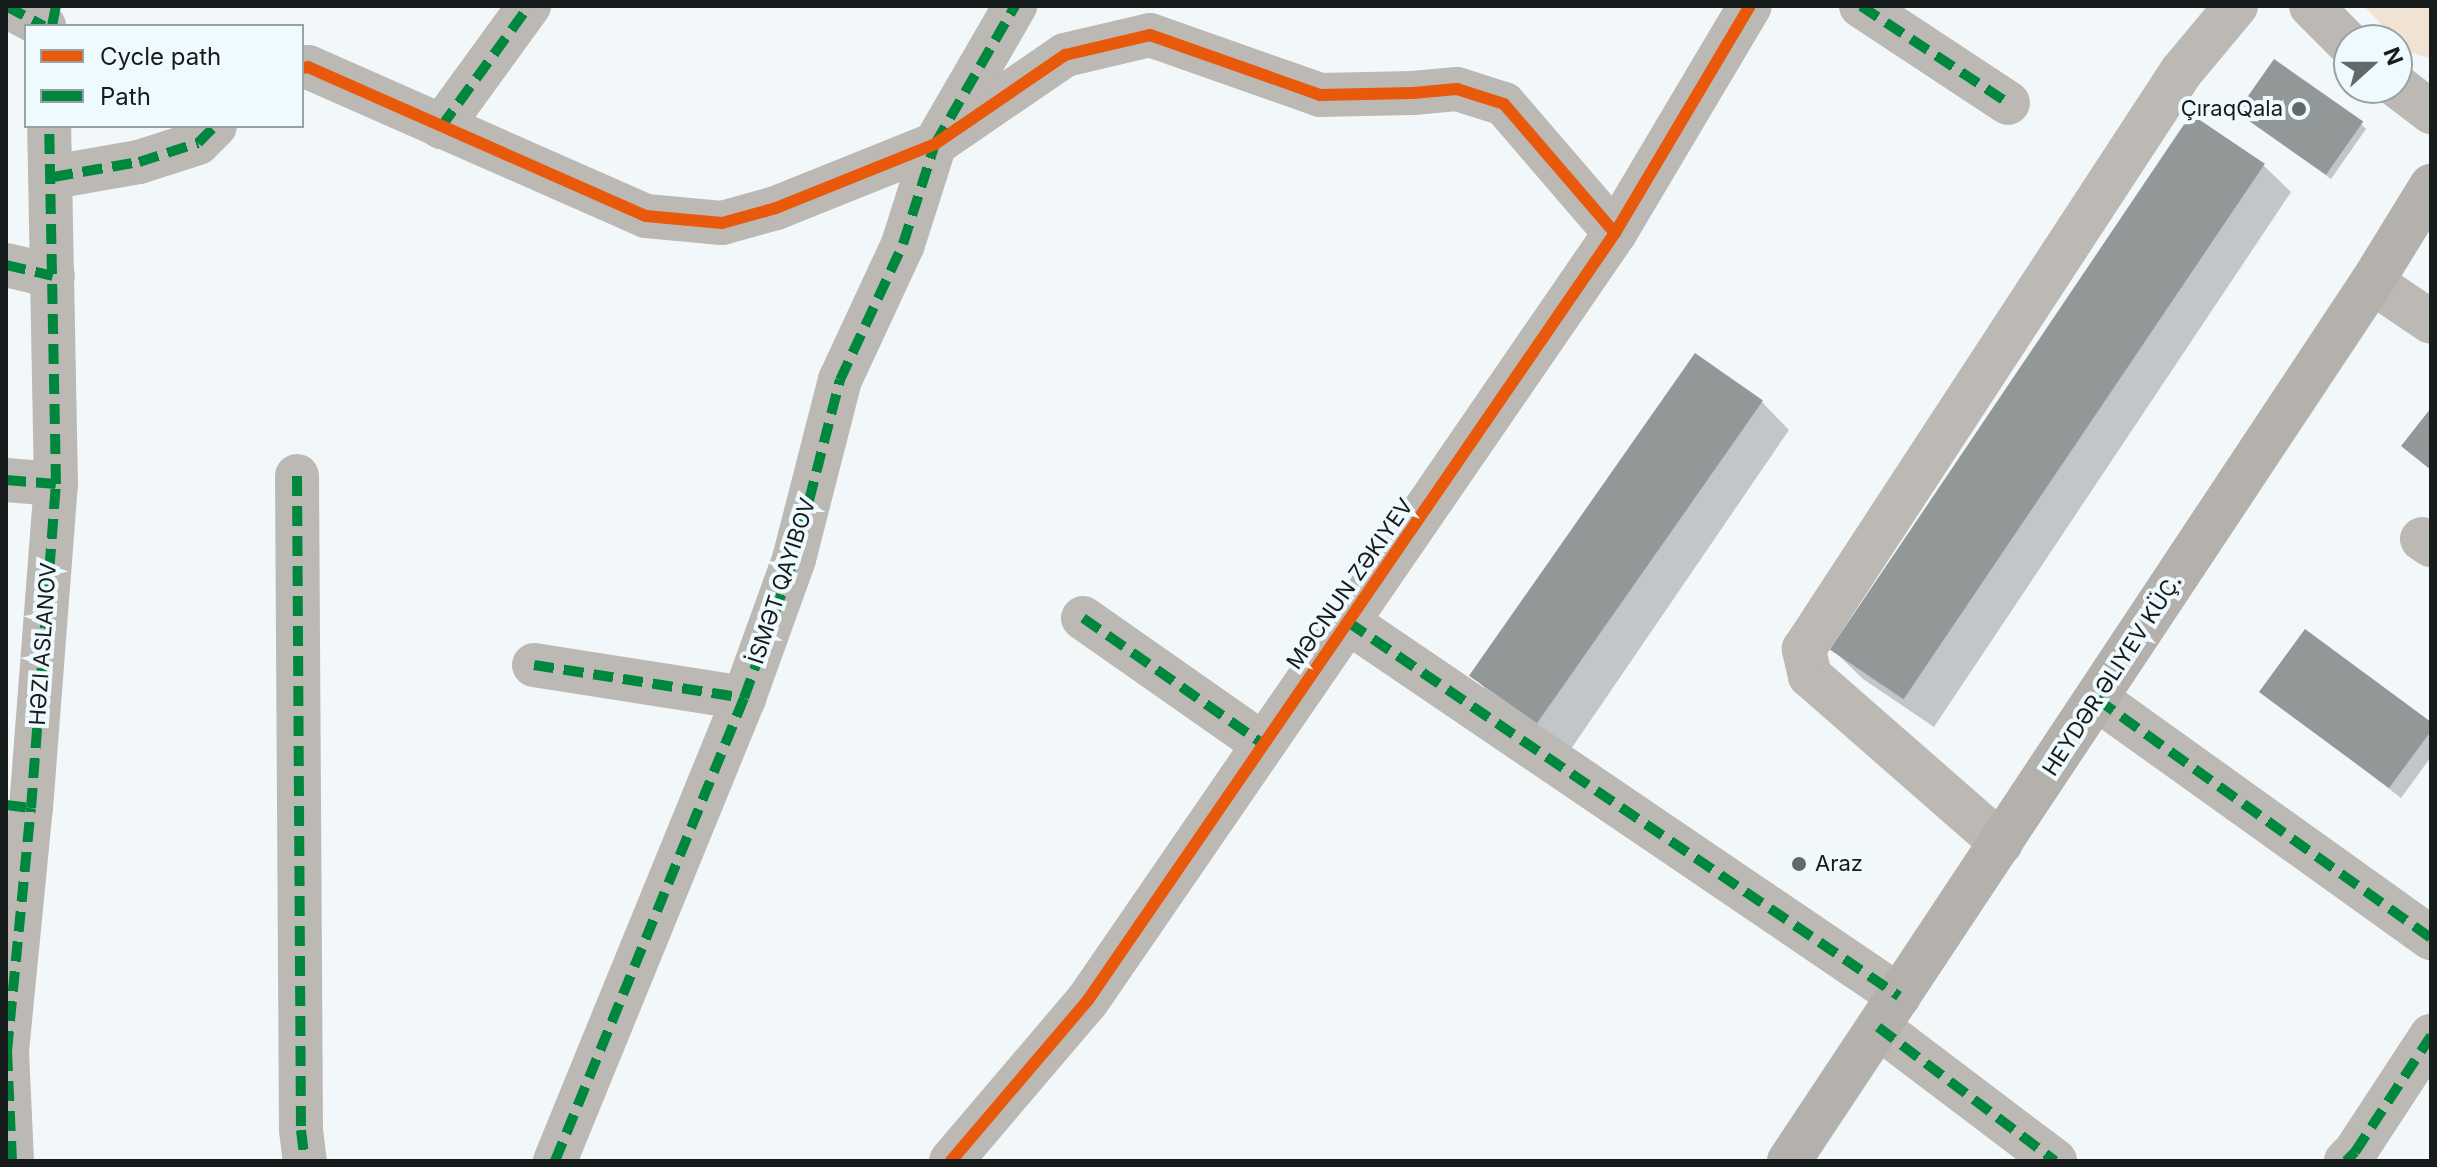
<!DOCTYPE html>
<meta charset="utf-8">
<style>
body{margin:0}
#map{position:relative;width:2437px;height:1167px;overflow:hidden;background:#f2f8fa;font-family:Inter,sans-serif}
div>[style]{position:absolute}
.green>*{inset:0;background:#f0e3d3}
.shadow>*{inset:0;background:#0003}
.building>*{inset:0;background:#929798;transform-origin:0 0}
.minor>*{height:44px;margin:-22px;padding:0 22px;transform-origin:22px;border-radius:22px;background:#bcb9b5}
.major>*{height:44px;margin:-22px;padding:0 22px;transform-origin:22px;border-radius:22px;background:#b4b1ac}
.quiet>*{height:10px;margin-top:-5px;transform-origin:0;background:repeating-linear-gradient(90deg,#00873e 0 20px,transparent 0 30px)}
.cycleway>*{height:12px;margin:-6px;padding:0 6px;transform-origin:6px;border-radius:6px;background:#e8590c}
.dots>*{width:22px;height:22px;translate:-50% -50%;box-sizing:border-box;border:4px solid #eefafe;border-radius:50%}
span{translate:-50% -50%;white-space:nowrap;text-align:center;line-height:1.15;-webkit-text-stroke:8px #eefafe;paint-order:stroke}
.poi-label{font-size:22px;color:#161b1c}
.right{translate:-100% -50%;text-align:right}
.left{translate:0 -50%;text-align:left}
.street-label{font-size:22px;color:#161b1c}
.frame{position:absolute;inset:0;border:8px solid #161b1c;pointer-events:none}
.legend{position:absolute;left:24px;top:24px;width:280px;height:104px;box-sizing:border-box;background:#eefafe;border:2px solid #98a1a4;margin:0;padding:10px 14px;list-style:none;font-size:24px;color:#161b1c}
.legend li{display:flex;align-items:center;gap:16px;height:40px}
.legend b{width:40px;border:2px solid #98a1a4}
.north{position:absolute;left:2333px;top:24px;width:80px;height:80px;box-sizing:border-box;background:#eefafe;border:2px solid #98a1a4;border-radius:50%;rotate:69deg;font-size:22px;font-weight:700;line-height:32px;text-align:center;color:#161b1c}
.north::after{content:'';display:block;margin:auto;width:28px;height:36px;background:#63686a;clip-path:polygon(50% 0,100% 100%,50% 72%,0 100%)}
</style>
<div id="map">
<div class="green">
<div style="clip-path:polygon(2364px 6px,2431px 6px,2431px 58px,2409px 53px)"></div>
</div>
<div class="shadow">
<div style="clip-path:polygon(2244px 117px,2361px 124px,2366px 129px,2331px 179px)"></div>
<div style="clip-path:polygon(2263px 165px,2291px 192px,1934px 727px,1863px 679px,1835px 652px)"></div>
<div style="clip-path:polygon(1762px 402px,1789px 430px,1569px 752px,1502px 706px,1475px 678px)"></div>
<div style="clip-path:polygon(2262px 691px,2431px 725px,2431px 757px,2401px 798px)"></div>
</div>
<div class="building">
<div style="left:2274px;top:59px;width:109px;height:65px;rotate:35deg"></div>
<div style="left:2191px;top:114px;width:89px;height:646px;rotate:34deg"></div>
<div style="left:1695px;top:353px;width:83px;height:394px;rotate:35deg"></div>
<div style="clip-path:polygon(2431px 408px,2431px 470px,2401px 446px)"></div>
<div style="clip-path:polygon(2305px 629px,2431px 722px,2431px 731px,2389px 788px,2259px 692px)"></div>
</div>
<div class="minor">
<div style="left:6px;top:6px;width:43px;rotate:27.8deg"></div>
<div style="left:1861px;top:6px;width:176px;rotate:33.4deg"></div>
<div style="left:2311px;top:6px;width:54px;rotate:45deg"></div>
<div style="left:302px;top:68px;width:6px;rotate:-9deg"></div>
<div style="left:308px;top:67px;width:369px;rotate:23.8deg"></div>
<div style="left:646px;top:216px;width:76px;rotate:5.3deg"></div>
<div style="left:722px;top:223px;width:56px;rotate:-15.5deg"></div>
<div style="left:776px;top:208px;width:171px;rotate:-21.9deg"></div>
<div style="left:935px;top:144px;width:158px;rotate:-34.4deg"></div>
<div style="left:1065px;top:55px;width:87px;rotate:-13.2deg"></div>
<div style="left:1150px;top:35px;width:180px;rotate:19.4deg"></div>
<div style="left:1320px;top:95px;width:93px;rotate:-1.2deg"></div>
<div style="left:1413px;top:93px;width:44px;rotate:-5.2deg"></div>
<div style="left:1457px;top:89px;width:49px;rotate:17.7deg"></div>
<div style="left:1504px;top:104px;width:170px;rotate:49.3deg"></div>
<div style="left:2397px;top:86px;width:43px;rotate:37.4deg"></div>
<div style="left:441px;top:127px;width:150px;rotate:-54deg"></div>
<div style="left:53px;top:177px;width:87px;rotate:-9.9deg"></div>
<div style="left:139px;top:162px;width:62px;rotate:-17.9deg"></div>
<div style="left:198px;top:143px;width:24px;rotate:-45deg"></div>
<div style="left:6px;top:265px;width:48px;rotate:13.2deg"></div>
<div style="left:2372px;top:282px;width:71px;rotate:34.1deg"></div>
<div style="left:297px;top:476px;width:654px;rotate:89.65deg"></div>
<div style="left:301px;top:1130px;width:31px;rotate:83deg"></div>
<div style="left:6px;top:480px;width:50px;rotate:4.6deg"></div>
<div style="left:2422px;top:539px;width:11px;rotate:34deg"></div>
<div style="left:1083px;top:618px;width:220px;rotate:35deg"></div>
<div style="left:1348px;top:622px;width:666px;rotate:34.17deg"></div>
<div style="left:534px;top:665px;width:213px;rotate:8.9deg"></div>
<div style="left:2097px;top:699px;width:411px;rotate:35.6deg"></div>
<div style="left:2001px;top:843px;width:254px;rotate:-138.8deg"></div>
<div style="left:1810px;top:676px;width:28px;rotate:-103deg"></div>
<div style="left:1804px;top:649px;width:689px;rotate:-56.84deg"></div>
<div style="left:2181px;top:72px;width:86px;rotate:-50.2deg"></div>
<div style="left:1878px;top:1027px;width:222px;rotate:37.1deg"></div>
<div style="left:12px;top:1161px;width:110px;rotate:-92.6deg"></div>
<div style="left:7px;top:1051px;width:244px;rotate:-84.4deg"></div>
<div style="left:31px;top:808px;width:325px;rotate:-85.6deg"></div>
<div style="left:56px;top:484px;width:358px;rotate:-91.1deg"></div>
<div style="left:555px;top:1161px;width:500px;rotate:-67.79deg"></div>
<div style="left:744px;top:698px;width:148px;rotate:-70.2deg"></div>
<div style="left:794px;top:559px;width:185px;rotate:-75.6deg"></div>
<div style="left:840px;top:380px;width:150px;rotate:-65.1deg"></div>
<div style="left:903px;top:244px;width:105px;rotate:-72.3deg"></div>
<div style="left:935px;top:144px;width:160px;rotate:-59.9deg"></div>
<div style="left:951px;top:1161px;width:211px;rotate:-49.6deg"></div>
<div style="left:1088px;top:1000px;width:931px;rotate:-55.51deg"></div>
<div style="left:1615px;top:233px;width:264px;rotate:-59.3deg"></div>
<div style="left:2346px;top:1161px;width:13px;rotate:-45deg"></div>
<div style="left:2355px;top:1152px;width:139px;rotate:-56.8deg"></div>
</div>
<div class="major">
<div style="left:1789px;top:1161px;width:1055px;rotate:-56.45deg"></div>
<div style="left:2372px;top:282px;width:113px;rotate:-58.4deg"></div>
</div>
<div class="quiet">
<div style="left:6px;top:6px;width:43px;rotate:27.8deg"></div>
<div style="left:1861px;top:6px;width:176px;rotate:33.4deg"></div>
<div style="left:52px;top:26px;width:20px;rotate:-79deg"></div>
<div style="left:441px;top:127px;width:150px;rotate:-54deg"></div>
<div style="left:53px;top:177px;width:87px;rotate:-9.9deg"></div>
<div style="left:139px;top:162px;width:62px;rotate:-17.9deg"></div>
<div style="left:198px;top:143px;width:24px;rotate:-45deg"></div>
<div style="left:6px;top:265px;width:48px;rotate:13.2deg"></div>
<div style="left:297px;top:476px;width:654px;rotate:89.65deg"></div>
<div style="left:301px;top:1130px;width:31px;rotate:83deg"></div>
<div style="left:6px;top:480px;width:50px;rotate:4.6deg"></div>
<div style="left:1083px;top:618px;width:220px;rotate:35deg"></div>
<div style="left:1348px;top:622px;width:666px;rotate:34.17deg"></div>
<div style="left:534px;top:665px;width:213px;rotate:8.9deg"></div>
<div style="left:2097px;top:699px;width:411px;rotate:35.6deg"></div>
<div style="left:6px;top:805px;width:25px;rotate:7deg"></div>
<div style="left:1878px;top:1027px;width:222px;rotate:37.1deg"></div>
<div style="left:12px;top:1161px;width:110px;rotate:-92.6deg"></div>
<div style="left:7px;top:1051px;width:244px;rotate:-84.4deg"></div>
<div style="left:31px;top:808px;width:325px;rotate:-85.6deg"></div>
<div style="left:56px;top:484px;width:358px;rotate:-91.1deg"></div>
<div style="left:555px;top:1161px;width:500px;rotate:-67.79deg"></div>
<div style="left:744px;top:698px;width:148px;rotate:-70.2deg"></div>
<div style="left:794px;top:559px;width:185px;rotate:-75.6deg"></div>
<div style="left:840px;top:380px;width:150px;rotate:-65.1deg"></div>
<div style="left:903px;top:244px;width:105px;rotate:-72.3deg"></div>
<div style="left:935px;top:144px;width:160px;rotate:-59.9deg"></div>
<div style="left:2346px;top:1161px;width:13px;rotate:-45deg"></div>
<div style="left:2355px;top:1152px;width:139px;rotate:-56.8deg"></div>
</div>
<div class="cycleway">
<div style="left:302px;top:68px;width:6px;rotate:-9deg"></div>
<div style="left:308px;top:67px;width:369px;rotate:23.8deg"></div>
<div style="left:646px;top:216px;width:76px;rotate:5.3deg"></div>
<div style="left:722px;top:223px;width:56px;rotate:-15.5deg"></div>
<div style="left:776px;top:208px;width:171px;rotate:-21.9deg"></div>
<div style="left:935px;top:144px;width:158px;rotate:-34.4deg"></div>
<div style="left:1065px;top:55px;width:87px;rotate:-13.2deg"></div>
<div style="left:1150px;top:35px;width:180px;rotate:19.4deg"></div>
<div style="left:1320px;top:95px;width:93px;rotate:-1.2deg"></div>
<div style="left:1413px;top:93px;width:44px;rotate:-5.2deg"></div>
<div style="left:1457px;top:89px;width:49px;rotate:17.7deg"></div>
<div style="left:1504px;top:104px;width:170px;rotate:49.3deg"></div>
<div style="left:951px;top:1161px;width:211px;rotate:-49.6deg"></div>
<div style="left:1088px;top:1000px;width:931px;rotate:-55.51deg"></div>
<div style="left:1615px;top:233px;width:264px;rotate:-59.3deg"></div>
</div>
<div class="dots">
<div style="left:2299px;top:109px;background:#63686a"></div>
<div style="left:1799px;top:864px;background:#63686a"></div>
</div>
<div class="poi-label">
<span class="right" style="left:2283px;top:109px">ÇıraqQala</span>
<span class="left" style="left:1815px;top:864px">Araz</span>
</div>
<div class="street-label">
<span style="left:782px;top:581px;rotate:-72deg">İSMƏT QAYIBOV</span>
<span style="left:1350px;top:584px;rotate:-55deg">MƏCNUN ZƏKIYEV</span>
<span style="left:43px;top:644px;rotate:-86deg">HƏZI ASLANOV</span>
<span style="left:2112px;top:675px;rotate:-57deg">HEYDƏR ƏLIYEV KÜÇ.</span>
</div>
<div class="frame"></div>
<ul class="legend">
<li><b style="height:10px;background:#e8590c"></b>Cycle path</li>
<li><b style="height:10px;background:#00873e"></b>Path</li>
</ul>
<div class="north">N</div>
</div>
